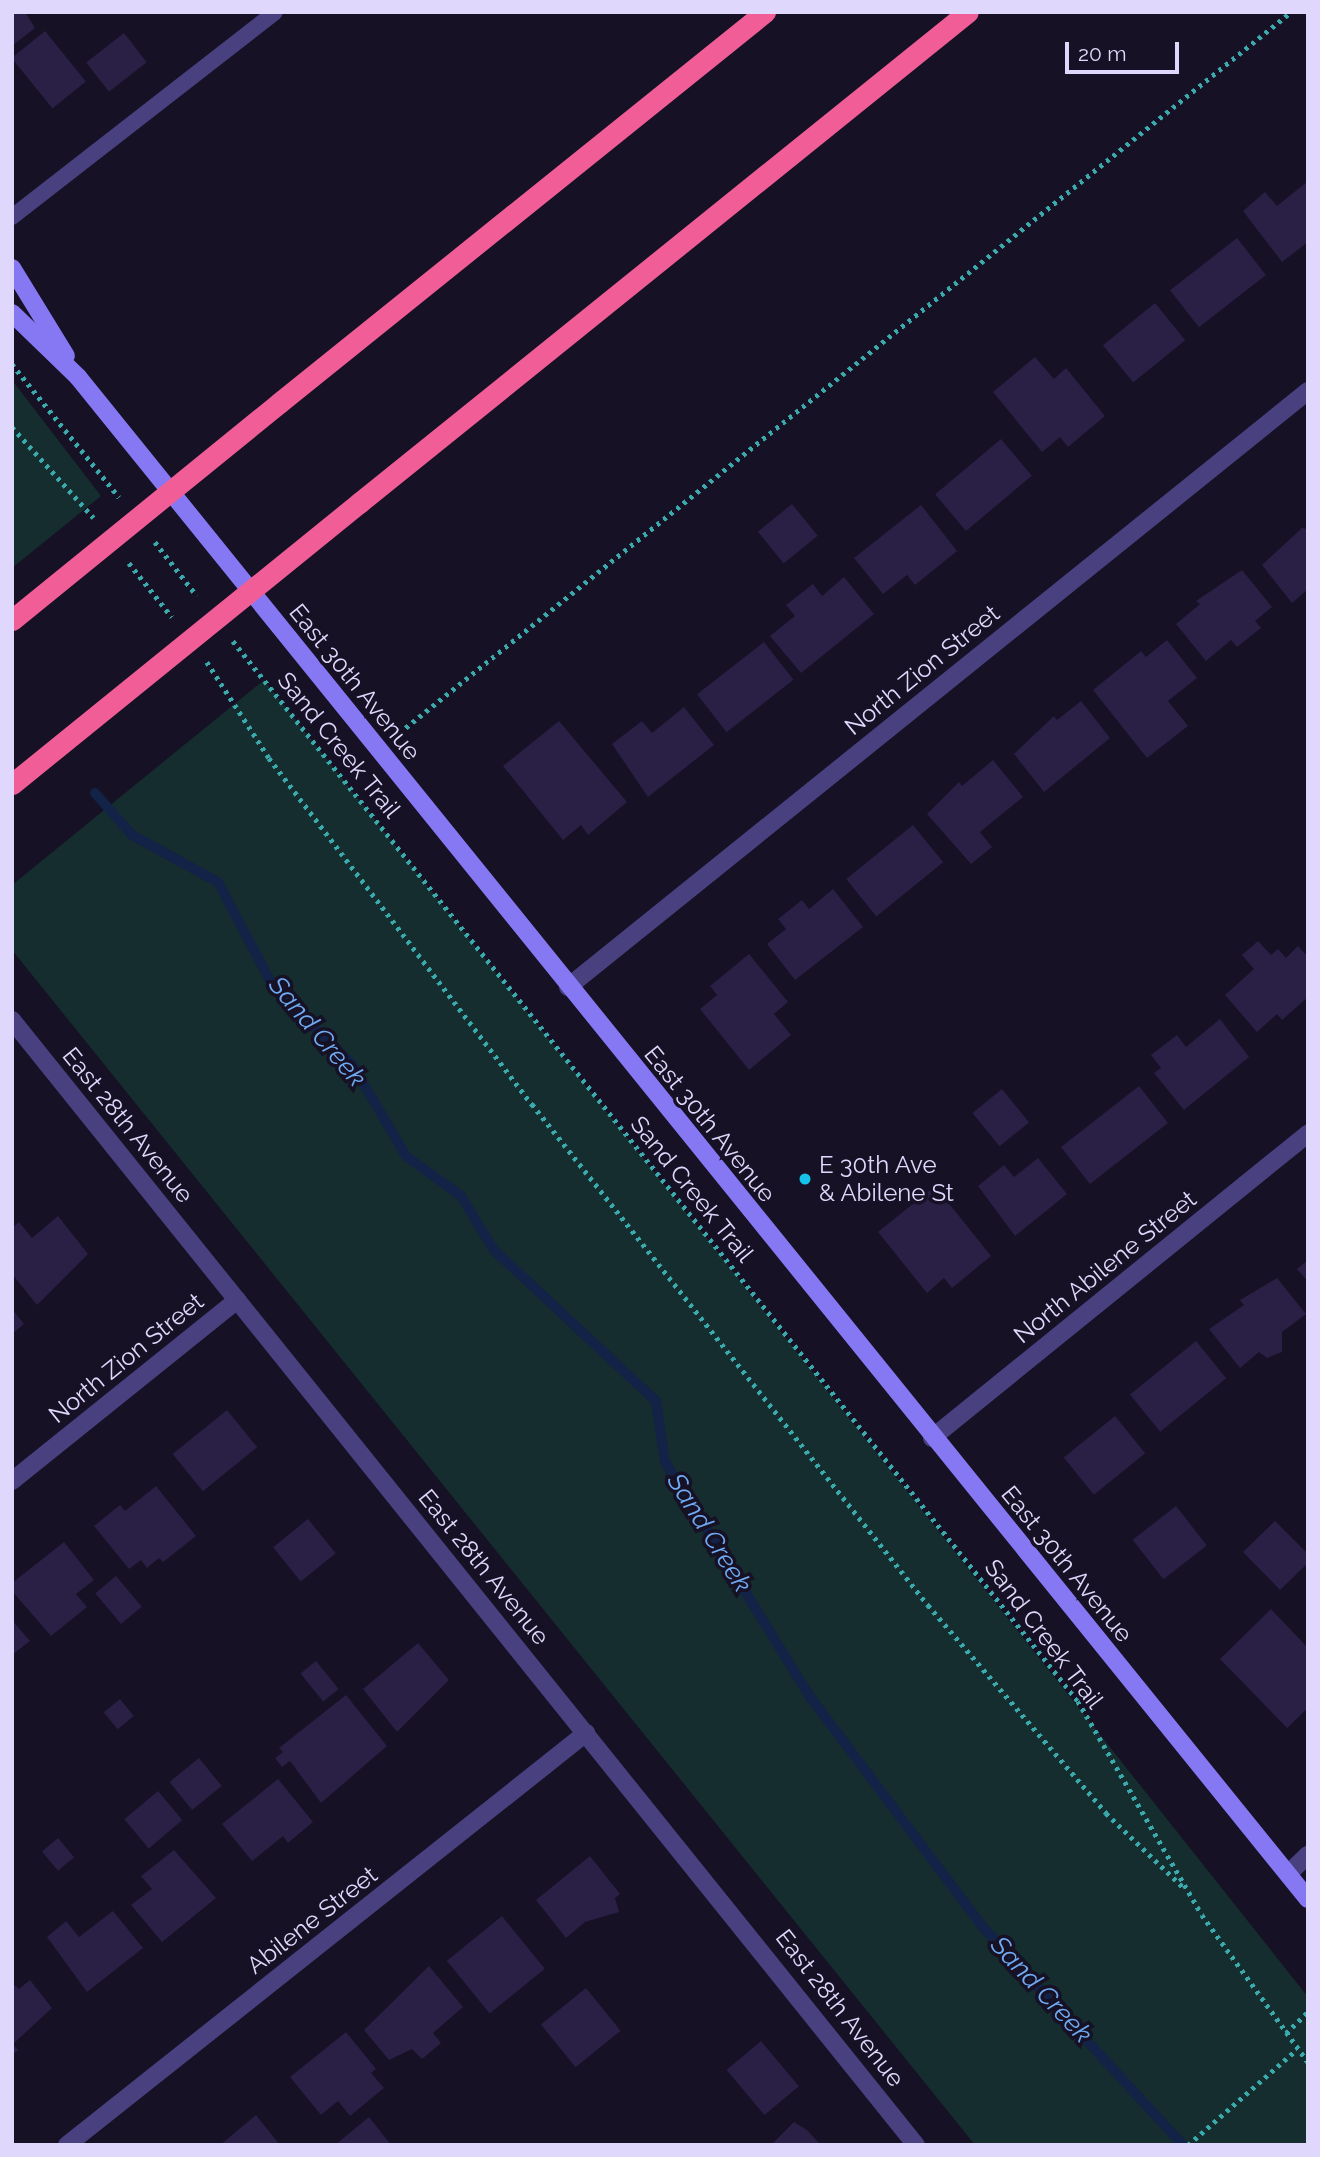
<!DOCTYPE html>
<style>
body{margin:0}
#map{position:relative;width:1320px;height:2157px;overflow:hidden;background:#161125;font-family:Raleway,sans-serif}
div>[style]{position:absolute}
.green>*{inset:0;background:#152d2e}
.stream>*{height:10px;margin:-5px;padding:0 5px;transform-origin:5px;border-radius:5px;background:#132247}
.building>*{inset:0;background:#2a1f44;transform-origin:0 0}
.path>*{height:4.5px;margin-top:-2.25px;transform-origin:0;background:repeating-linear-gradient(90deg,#3aaaad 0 3.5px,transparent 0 8.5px)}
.lane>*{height:16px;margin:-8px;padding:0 8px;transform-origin:8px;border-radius:8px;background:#48407f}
.street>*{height:18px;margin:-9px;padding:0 9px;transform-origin:9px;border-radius:9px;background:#48407f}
.secondary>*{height:18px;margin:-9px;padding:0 9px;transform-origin:9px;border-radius:9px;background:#8678f3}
.highway>*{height:21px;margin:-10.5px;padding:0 10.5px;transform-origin:10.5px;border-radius:10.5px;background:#f15e97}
.highway-bridge>*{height:21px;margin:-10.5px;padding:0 10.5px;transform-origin:10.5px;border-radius:10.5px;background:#f15e97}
.dots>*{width:19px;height:19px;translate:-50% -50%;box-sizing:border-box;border:4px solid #161125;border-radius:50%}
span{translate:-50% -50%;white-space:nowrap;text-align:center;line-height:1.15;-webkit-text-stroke:7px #161125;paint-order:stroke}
.street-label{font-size:24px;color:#dfd8fc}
.poi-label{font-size:24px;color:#dfd8fc}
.left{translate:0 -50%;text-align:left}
.water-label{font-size:26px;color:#6faaf2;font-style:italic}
.frame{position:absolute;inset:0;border:14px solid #dfd8fc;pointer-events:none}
.scale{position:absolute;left:1065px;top:42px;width:114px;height:32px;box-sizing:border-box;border:4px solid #dfd8fc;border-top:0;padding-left:9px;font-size:21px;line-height:24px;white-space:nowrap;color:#dfd8fc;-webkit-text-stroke:5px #161125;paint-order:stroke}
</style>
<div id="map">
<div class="green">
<div style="clip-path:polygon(12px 380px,101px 496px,12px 568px)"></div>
<div style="clip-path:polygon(264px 680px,1308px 1997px,1308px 2145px,975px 2145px,12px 950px,12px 885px)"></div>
</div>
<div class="stream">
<div style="left:95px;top:793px;width:56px;rotate:48.6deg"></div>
<div style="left:132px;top:835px;width:98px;rotate:28.7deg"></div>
<div style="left:218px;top:882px;width:122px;rotate:62.2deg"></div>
<div style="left:275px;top:990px;width:107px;rotate:43.9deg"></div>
<div style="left:352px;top:1064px;width:107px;rotate:59.6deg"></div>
<div style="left:406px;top:1156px;width:68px;rotate:36deg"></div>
<div style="left:461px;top:1196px;width:63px;rotate:58.6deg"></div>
<div style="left:494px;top:1250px;width:221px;rotate:43deg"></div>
<div style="left:656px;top:1401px;width:62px;rotate:81.6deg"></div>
<div style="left:665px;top:1462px;width:278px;rotate:58.3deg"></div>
<div style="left:811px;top:1698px;width:285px;rotate:53.1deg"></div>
<div style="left:982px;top:1926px;width:297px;rotate:47.5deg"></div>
</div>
<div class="building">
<div style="clip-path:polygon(12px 12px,25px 12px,35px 28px,12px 46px)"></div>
<div style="left:45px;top:31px;width:65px;height:43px;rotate:51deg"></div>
<div style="left:124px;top:33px;width:37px;height:48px;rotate:52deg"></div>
<div style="clip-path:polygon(1308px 181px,1308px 242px,1282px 262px,1243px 211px,1265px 192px,1277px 206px)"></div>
<div style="left:1237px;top:238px;width:47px;height:85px;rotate:52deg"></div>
<div style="left:1155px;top:303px;width:48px;height:67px;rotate:51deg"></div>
<div style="clip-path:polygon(1035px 357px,1054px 379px,1066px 368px,1105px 416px,1068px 447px,1060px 437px,1042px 452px,993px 392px)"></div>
<div style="left:1001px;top:439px;width:48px;height:86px;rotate:50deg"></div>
<div style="left:792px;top:504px;width:41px;height:44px;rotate:51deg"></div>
<div style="clip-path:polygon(921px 505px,957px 551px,915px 585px,907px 575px,883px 594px,854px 558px)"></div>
<div style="clip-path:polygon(1302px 528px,1308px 529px,1308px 589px,1292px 603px,1262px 565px)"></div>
<div style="clip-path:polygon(1242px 570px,1272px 607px,1255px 621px,1261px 628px,1237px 647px,1231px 640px,1206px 661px,1176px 624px,1200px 604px,1196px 601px)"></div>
<div style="clip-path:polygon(844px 577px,874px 614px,801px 673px,770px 636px,795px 616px,786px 605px,813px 584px,822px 596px)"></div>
<div style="clip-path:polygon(1167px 640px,1197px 678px,1168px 701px,1188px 726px,1147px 758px,1093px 690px,1141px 651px,1146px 657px)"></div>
<div style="left:764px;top:642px;width:48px;height:85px;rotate:52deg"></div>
<div style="clip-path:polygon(1081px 701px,1110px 738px,1044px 792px,1014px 754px,1054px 716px,1057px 720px)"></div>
<div style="clip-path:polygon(684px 707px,714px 745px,648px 797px,612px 744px,642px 721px,652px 733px)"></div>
<div style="clip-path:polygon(559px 721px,627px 802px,588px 835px,581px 825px,563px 840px,503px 766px)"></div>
<div style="clip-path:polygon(993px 760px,1023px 797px,980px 832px,992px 847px,971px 864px,927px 814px,959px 782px,962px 786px)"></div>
<div style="left:913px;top:825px;width:48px;height:86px;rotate:51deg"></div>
<div style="clip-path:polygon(833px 889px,863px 927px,795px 980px,767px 944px,786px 929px,778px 919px,802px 900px,809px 909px)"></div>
<div style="clip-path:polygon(1258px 941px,1271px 955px,1278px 949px,1286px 958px,1298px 946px,1308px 957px,1308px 997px,1282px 1020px,1277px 1014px,1257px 1032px,1225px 995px,1254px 969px,1242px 955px)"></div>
<div style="clip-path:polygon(749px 954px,788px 1002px,774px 1014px,791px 1035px,749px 1070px,700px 1009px,717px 995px,710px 986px)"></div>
<div style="clip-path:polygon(1220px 1019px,1249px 1057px,1184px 1110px,1154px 1073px,1161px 1068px,1151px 1055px,1177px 1035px,1186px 1047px)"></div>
<div style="left:1139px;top:1086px;width:47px;height:99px;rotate:52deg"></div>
<div style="left:1002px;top:1089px;width:43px;height:38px;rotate:51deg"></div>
<div style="clip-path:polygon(1038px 1158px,1067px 1194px,1015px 1236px,978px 1186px,1004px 1165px,1014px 1177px)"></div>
<div style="clip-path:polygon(935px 1186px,991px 1256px,952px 1288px,944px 1278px,927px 1293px,878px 1232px)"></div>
<div style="clip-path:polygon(58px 1216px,88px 1254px,37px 1305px,12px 1274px,12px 1228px,19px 1222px,32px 1238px)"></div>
<div style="clip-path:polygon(1308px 1260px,1308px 1282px,1297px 1269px)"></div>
<div style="clip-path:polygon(1277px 1278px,1306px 1314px,1282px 1332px,1282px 1352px,1267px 1358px,1259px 1352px,1240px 1368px,1209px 1329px,1244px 1305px,1240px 1300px)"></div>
<div style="clip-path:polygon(12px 1309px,24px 1324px,12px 1334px)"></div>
<div style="left:1196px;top:1341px;width:48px;height:85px;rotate:51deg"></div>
<div style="left:227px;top:1410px;width:48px;height:70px;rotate:51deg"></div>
<div style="left:1115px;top:1416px;width:48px;height:66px;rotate:51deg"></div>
<div style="clip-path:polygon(156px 1486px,196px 1536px,163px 1562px,159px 1558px,147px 1568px,141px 1560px,129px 1569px,94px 1526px,120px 1505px,125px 1511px)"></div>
<div style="left:1176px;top:1506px;width:50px;height:55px;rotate:52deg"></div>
<div style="left:308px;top:1519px;width:44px;height:45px;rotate:51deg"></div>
<div style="clip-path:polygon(1275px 1521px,1308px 1554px,1308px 1563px,1280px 1590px,1243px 1552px)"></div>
<div style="clip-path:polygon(64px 1542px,94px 1580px,76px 1594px,87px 1607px,51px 1636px,12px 1591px,12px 1583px)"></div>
<div style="left:116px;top:1576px;width:40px;height:27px;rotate:50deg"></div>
<div style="clip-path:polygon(1271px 1609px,1308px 1648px,1308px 1708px,1287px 1728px,1220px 1659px)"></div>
<div style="clip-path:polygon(12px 1620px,30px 1641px,12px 1655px)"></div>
<div style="clip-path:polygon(418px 1643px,449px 1680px,397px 1732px,363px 1689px)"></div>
<div style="left:316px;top:1661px;width:36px;height:20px;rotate:51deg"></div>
<div style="clip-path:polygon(346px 1695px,387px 1746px,321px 1803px,290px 1761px,282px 1767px,275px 1758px,283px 1752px,279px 1748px)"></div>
<div style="left:120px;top:1699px;width:22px;height:21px;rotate:51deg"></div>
<div style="left:199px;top:1758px;width:36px;height:38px;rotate:51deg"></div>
<div style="clip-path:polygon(278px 1779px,313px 1822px,288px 1843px,283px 1836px,252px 1861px,222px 1824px)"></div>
<div style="left:158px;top:1791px;width:38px;height:44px;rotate:50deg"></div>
<div style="left:58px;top:1838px;width:25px;height:21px;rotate:50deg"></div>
<div style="clip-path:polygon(174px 1850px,216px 1898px,162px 1942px,131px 1905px,152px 1889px,141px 1876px)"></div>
<div style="clip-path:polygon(590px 1856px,620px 1894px,615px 1898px,619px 1912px,585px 1922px,566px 1938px,536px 1900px)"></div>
<div style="clip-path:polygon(113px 1911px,143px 1948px,87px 1992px,47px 1937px,66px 1921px,79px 1937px)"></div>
<div style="left:502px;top:1916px;width:68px;height:71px;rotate:51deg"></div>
<div style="clip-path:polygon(429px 1966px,463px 2007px,433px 2033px,441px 2043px,422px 2059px,412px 2049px,389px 2060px,364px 2030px)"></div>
<div style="clip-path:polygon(30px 1980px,52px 2008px,13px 2044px,18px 2050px,12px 2055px,12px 1983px,19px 1989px)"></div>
<div style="left:586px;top:1988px;width:55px;height:58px;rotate:51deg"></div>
<div style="clip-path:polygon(346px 2032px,376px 2069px,371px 2073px,384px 2088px,350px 2116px,338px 2101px,321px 2115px,290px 2077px)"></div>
<div style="left:761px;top:2041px;width:59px;height:45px;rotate:50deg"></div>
<div style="clip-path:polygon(256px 2115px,280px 2145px,220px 2145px)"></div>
<div style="clip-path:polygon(369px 2117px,391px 2145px,335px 2145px,358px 2126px)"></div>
<div style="clip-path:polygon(794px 2122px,807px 2130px,821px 2145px,771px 2145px)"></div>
</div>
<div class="path">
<div style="left:12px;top:364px;width:171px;rotate:51.2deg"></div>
<div style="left:12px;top:427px;width:122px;rotate:48deg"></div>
<div style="left:155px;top:542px;width:68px;rotate:52.1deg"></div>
<div style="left:129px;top:563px;width:69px;rotate:51.5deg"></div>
<div style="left:233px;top:641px;width:1356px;rotate:51.44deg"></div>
<div style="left:1078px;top:1701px;width:247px;rotate:59.9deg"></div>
<div style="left:1202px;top:1915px;width:181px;rotate:54.2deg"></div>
<div style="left:207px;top:662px;width:114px;rotate:57.1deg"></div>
<div style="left:269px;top:758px;width:435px;rotate:52.8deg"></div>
<div style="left:532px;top:1104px;width:639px;rotate:51.68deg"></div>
<div style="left:928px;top:1605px;width:274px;rotate:49.4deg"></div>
<div style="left:1106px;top:1813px;width:108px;rotate:43.9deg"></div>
<div style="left:399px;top:733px;width:1147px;rotate:-38.95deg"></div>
<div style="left:1286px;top:2033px;width:30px;rotate:-44deg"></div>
<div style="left:1188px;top:2145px;width:144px;rotate:-41.3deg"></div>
</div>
<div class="lane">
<div style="left:12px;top:217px;width:333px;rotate:-37.9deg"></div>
</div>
<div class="street">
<div style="left:568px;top:987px;width:950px;rotate:-38.85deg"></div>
<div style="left:12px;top:1020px;width:1443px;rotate:51.22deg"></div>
<div style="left:932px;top:1438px;width:484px;rotate:-39deg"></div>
<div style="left:12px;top:1481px;width:289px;rotate:-38.8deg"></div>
<div style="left:1288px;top:1874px;width:28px;rotate:-44deg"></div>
<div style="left:67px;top:2145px;width:663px;rotate:-38.44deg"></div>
</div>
<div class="secondary">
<div style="left:12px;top:268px;width:103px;rotate:58.5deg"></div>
<div style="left:12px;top:313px;width:92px;rotate:44.1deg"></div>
<div style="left:78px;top:377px;width:1957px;rotate:51.06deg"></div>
</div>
<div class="highway">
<div style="left:279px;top:403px;width:624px;rotate:-38.82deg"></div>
<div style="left:359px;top:503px;width:782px;rotate:-38.88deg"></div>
</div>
<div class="highway-bridge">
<div style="left:12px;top:620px;width:344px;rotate:-39.1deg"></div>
<div style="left:12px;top:784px;width:447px;rotate:-39deg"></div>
</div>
<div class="dots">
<div style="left:805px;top:1179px;background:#15c2ea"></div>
</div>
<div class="street-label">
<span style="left:922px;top:670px;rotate:-39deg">North Zion Street</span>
<span style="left:355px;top:682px;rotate:51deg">East 30th Avenue</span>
<span style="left:339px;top:745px;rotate:51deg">Sand Creek Trail</span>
<span style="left:710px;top:1124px;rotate:51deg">East 30th Avenue</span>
<span style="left:128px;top:1125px;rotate:51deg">East 28th Avenue</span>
<span style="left:692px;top:1189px;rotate:51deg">Sand Creek Trail</span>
<span style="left:1105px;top:1267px;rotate:-39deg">North Abilene Street</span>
<span style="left:126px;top:1358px;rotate:-39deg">North Zion Street</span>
<span style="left:1067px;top:1564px;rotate:51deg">East 30th Avenue</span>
<span style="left:484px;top:1567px;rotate:51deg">East 28th Avenue</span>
<span style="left:1044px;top:1634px;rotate:53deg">Sand Creek Trail</span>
<span style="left:312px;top:1920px;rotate:-38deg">Abilene Street</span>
<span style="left:840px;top:2008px;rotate:52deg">East 28th Avenue</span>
</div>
<div class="poi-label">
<span class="left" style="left:819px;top:1179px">E 30th Ave<br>&amp; Abilene St</span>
</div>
<div class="water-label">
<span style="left:317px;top:1032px;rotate:50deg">Sand Creek</span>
<span style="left:709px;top:1533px;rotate:58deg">Sand Creek</span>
<span style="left:1041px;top:1990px;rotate:47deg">Sand Creek</span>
</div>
<div class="frame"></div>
<div class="scale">20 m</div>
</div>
